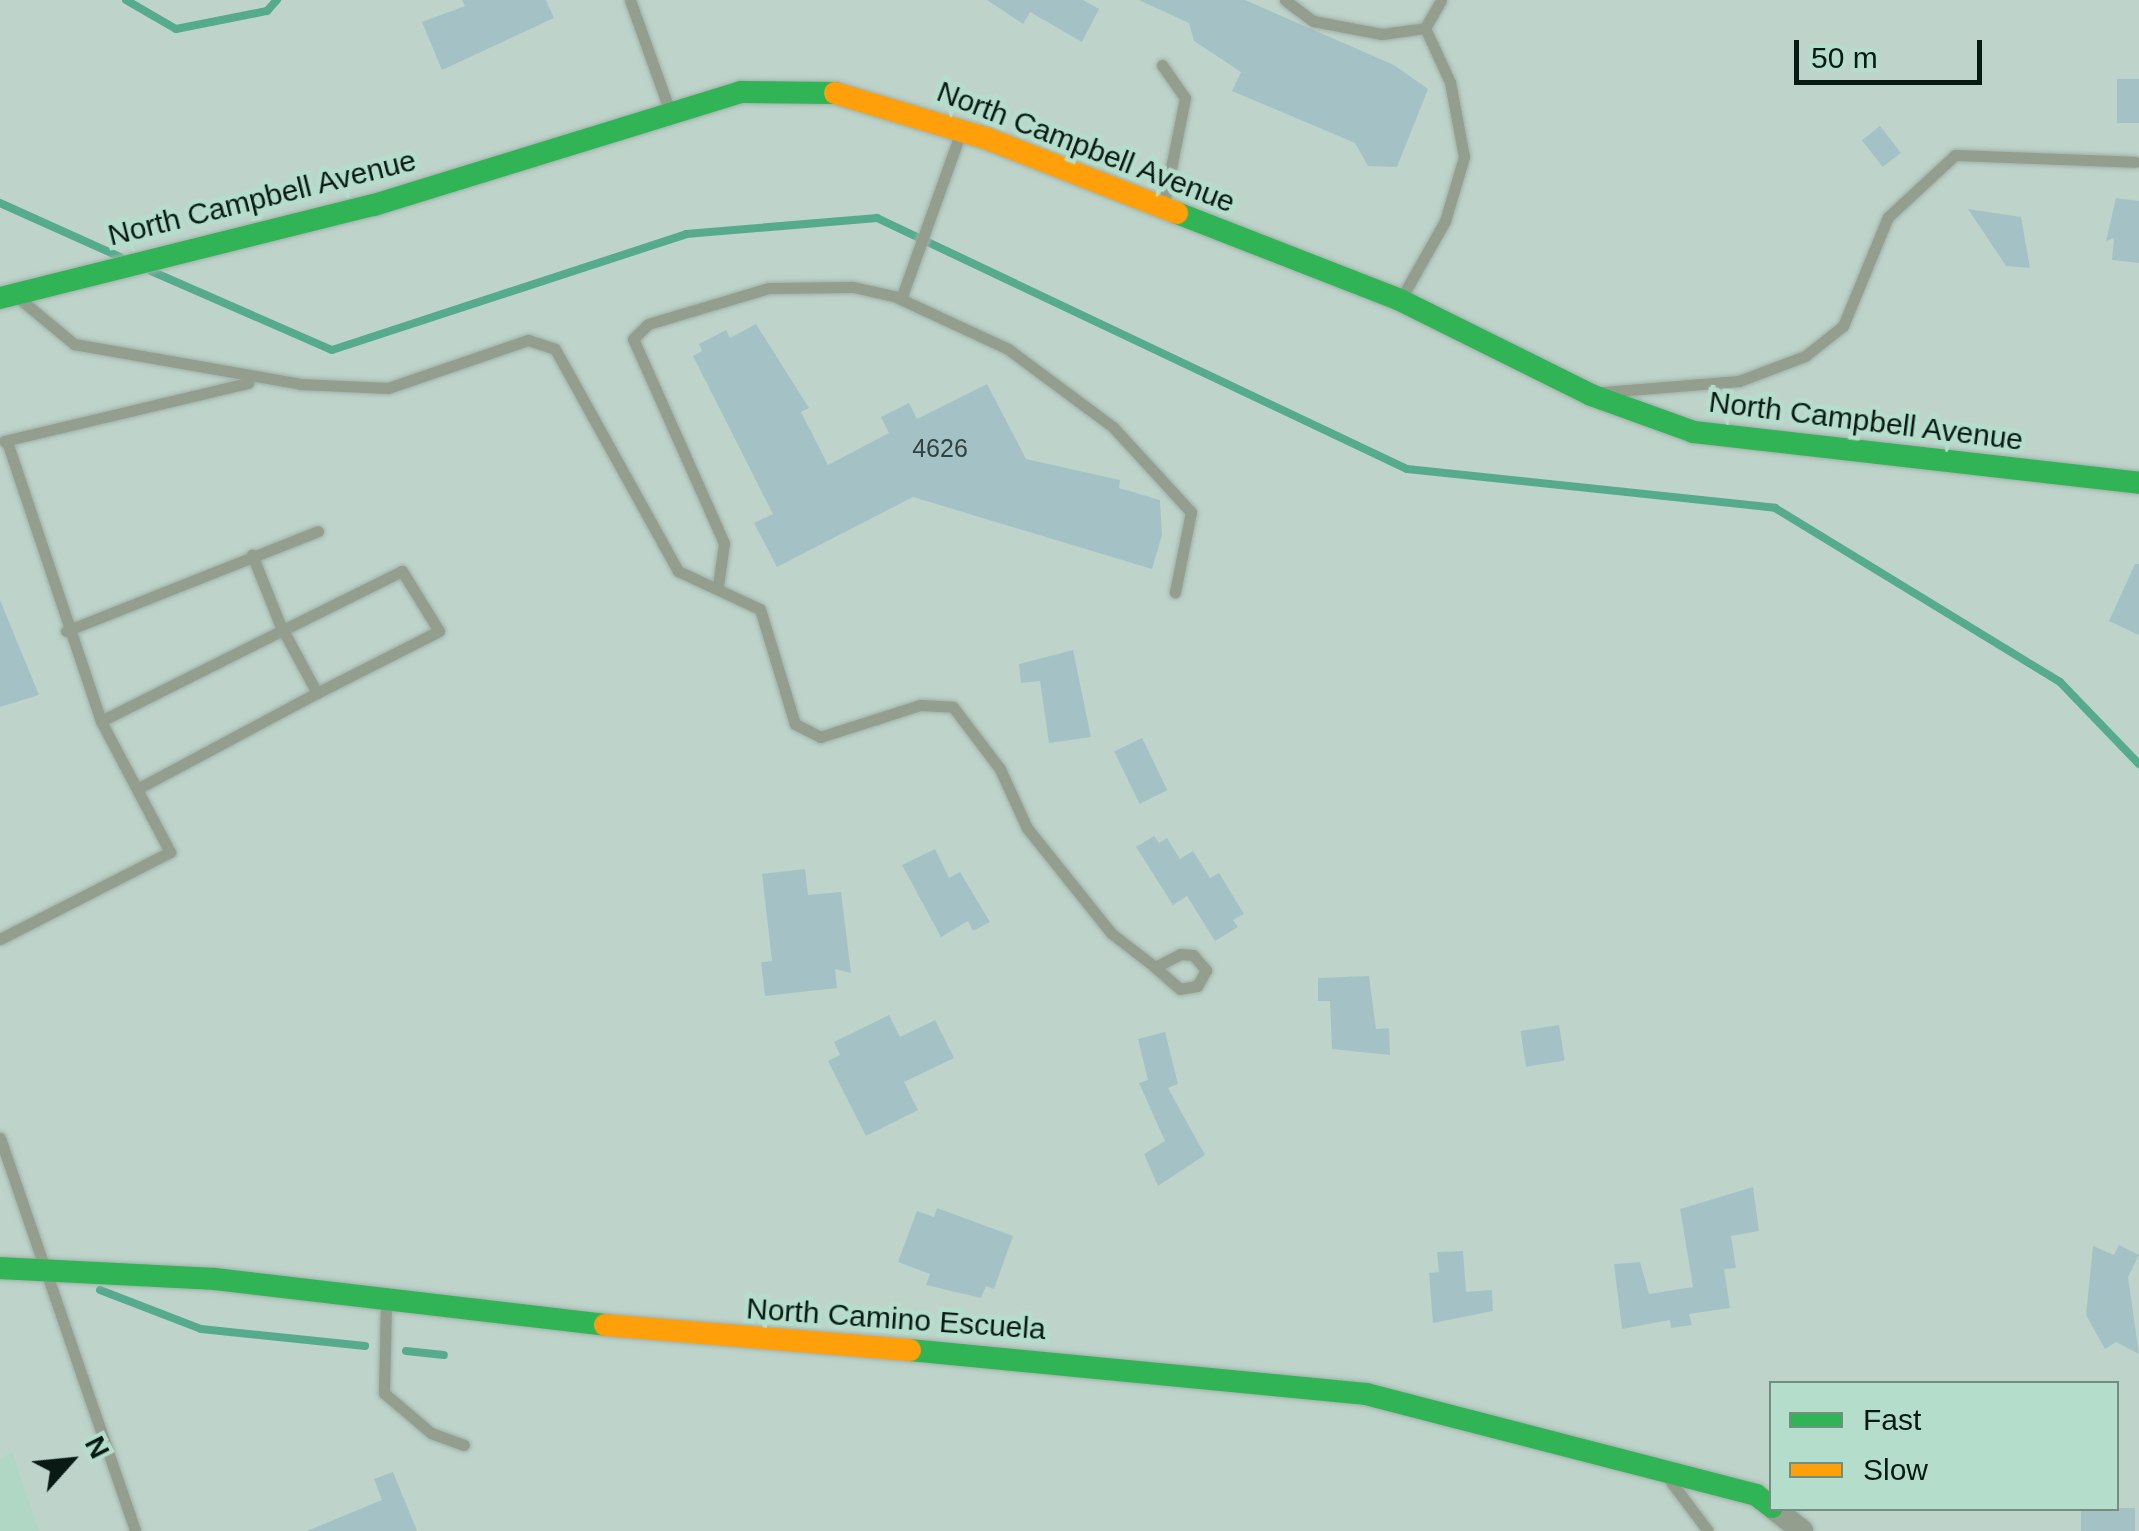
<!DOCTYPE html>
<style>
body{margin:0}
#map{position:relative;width:2139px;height:1531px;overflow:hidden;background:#bed4ca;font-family:Helvetica,sans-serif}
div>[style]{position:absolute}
.built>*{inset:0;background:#b0d6c4}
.stream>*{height:8px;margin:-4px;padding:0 4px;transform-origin:4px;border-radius:4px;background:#56ab8e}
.building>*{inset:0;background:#a4c2c6;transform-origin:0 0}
.roads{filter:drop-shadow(0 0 2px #9fb1a9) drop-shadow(0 0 2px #9fb1a9)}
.lane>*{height:11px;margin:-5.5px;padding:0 5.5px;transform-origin:5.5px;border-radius:5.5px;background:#949e8e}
.street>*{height:22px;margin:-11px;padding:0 11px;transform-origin:11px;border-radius:11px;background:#949e8e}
.fast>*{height:22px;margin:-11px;padding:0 11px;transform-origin:11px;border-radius:11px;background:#30b455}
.slow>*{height:22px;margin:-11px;padding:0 11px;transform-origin:11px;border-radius:11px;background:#ff9f0a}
span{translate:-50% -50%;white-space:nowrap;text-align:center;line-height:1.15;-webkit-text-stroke:9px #b4decb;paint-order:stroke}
.number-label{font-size:25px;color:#304340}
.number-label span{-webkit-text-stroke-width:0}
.street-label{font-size:30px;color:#091913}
.legend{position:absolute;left:1769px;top:1381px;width:350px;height:130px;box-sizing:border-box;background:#b4decb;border:2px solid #708f81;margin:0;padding:12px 18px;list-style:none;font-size:30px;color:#091913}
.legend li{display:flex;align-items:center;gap:20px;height:50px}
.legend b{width:50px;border:2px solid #708f81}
.north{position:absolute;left:20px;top:1411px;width:100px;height:100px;-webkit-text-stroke:8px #b4decb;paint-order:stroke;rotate:63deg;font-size:28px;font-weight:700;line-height:40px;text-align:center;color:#091913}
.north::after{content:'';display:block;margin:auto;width:35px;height:45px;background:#091913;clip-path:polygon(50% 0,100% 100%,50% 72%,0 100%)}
.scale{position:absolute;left:1794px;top:40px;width:188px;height:45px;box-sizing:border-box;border:5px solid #091913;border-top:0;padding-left:12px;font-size:30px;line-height:35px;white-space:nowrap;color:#091913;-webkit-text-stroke:8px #b4decb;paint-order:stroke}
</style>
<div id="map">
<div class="built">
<div style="clip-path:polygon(12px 1452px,39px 1531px,0 1531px,0 1459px)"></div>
</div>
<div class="stream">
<div style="left:126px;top:0;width:58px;rotate:30.1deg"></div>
<div style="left:176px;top:29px;width:93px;rotate:-11.2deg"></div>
<div style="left:267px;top:11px;width:15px;rotate:-48deg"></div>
<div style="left:0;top:203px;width:132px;rotate:24.2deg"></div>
<div style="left:151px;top:271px;width:197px;rotate:23.6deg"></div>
<div style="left:332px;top:350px;width:373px;rotate:-18.1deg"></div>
<div style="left:686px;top:234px;width:192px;rotate:-4.8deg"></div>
<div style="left:877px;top:218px;width:586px;rotate:25.34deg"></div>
<div style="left:1407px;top:469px;width:370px;rotate:6deg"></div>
<div style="left:1775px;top:508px;width:334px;rotate:31.4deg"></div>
<div style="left:2060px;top:682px;width:114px;rotate:46.1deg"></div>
<div style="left:100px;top:1290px;width:108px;rotate:21.1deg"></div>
<div style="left:201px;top:1329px;width:165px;rotate:5.9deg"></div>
<div style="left:406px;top:1351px;width:38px;rotate:6deg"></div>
</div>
<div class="building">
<div style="clip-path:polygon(462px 0,546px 0,554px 18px,442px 70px,422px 22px,465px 6px)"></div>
<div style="clip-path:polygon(987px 0,1083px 0,1099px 9px,1082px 42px,1030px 12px,1023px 24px)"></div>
<div style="clip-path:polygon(1139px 0,1245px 0,1394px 65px,1428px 89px,1397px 167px,1368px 166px,1355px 143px,1232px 91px,1241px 72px,1194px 41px,1189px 23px)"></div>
<div style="left:2139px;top:79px;width:44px;height:22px;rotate:90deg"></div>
<div style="left:1880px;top:126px;width:34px;height:23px;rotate:52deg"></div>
<div style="clip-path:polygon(2116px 198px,2139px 201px,2139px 263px,2112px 260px,2114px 238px,2106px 241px)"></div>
<div style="clip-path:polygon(1968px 209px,2021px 217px,2030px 268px,2006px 266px)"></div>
<div style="clip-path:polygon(756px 324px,809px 408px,801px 412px,828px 465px,889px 433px,881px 417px,909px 403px,917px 419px,987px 384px,1026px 459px,1120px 480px,1119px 488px,1160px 500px,1162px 535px,1152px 569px,913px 497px,777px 567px,754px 523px,773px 514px,693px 356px,702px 351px,699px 344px,726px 330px,730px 338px)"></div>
<div style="clip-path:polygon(2135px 564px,2139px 564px,2139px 635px,2109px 621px)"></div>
<div style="clip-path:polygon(0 600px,39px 695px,0 707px)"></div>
<div style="clip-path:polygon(1073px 650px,1091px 737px,1049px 743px,1040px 681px,1021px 683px,1019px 664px)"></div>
<div style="left:1142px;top:738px;width:58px;height:31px;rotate:64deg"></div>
<div style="clip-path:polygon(1154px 836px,1159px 843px,1167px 838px,1180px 859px,1193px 851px,1210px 878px,1219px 873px,1244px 914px,1233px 920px,1238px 927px,1215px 941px,1187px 896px,1173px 905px,1136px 847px)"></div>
<div style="clip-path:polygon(935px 849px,949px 878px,960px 872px,990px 922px,973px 931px,968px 921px,941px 937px,902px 865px)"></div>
<div style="clip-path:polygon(805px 869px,808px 895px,841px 892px,851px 973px,835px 969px,837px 988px,765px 996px,761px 962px,772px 961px,762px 874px)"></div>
<div style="clip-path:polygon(1369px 976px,1376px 1029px,1389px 1028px,1390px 1055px,1332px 1049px,1330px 1001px,1318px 1001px,1318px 978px)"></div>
<div style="clip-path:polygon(889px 1015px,900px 1037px,935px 1020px,954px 1058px,904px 1082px,918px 1110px,866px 1136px,828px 1061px,840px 1055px,834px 1042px)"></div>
<div style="left:1559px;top:1025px;width:36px;height:39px;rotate:81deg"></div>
<div style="clip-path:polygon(1165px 1032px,1178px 1084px,1168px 1088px,1205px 1155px,1158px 1186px,1144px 1154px,1165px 1141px,1139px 1083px,1148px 1080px,1138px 1039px)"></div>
<div style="clip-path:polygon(1753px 1187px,1759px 1231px,1731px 1236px,1736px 1268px,1724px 1269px,1730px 1308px,1689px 1314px,1692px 1325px,1671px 1328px,1670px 1320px,1622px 1329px,1614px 1264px,1640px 1262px,1649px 1294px,1693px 1287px,1680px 1209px)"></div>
<div style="clip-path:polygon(937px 1208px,1013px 1236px,994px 1289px,986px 1286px,981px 1298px,926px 1285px,930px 1274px,898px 1262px,917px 1211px,934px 1217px)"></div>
<div style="clip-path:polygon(2119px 1245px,2139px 1255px,2128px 1277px,2139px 1354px,2116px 1342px,2105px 1349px,2086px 1315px,2093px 1246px,2114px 1255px)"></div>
<div style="clip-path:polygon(1463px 1251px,1466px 1292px,1492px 1290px,1493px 1311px,1433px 1323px,1429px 1273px,1439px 1272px,1437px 1252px)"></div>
<div style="clip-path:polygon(393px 1472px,417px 1531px,307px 1531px,382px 1500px,374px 1479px)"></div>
<div style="left:2081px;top:1508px;width:54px;height:23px"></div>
</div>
<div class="roads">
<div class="lane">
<div style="left:630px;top:0;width:116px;rotate:70.3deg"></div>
<div style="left:1285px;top:0;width:35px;rotate:37deg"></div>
<div style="left:1313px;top:21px;width:70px;rotate:10.7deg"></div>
<div style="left:1382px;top:34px;width:43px;rotate:-7.9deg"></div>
<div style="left:1425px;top:28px;width:60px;rotate:65.2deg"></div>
<div style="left:1450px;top:82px;width:76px;rotate:79.4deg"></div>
<div style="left:1464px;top:157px;width:67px;rotate:106.5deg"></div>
<div style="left:1445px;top:221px;width:87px;rotate:119.5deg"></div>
<div style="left:1425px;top:28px;width:32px;rotate:-60deg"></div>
<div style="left:1162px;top:65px;width:40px;rotate:55.1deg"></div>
<div style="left:1185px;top:98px;width:107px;rotate:101.3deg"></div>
<div style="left:901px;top:299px;width:175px;rotate:-70.3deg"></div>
<div style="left:21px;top:300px;width:69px;rotate:39.7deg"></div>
<div style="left:74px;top:344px;width:230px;rotate:10deg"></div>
<div style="left:300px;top:384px;width:88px;rotate:2.6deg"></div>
<div style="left:388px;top:388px;width:148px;rotate:-18.9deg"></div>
<div style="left:528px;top:340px;width:28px;rotate:18deg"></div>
<div style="left:555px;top:349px;width:254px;rotate:61deg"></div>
<div style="left:678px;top:571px;width:90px;rotate:24.9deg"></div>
<div style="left:760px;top:609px;width:120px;rotate:73.1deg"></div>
<div style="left:795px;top:724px;width:28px;rotate:27deg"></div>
<div style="left:820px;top:737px;width:105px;rotate:-17.7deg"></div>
<div style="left:920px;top:705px;width:33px;rotate:3deg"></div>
<div style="left:953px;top:707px;width:78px;rotate:52.8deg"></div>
<div style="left:1000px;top:769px;width:65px;rotate:65.4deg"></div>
<div style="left:1027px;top:828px;width:134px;rotate:51.3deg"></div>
<div style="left:1111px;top:933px;width:56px;rotate:37.7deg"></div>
<div style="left:1155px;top:967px;width:28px;rotate:-27deg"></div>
<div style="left:1180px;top:954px;width:13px;rotate:4deg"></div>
<div style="left:1193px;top:955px;width:20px;rotate:49deg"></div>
<div style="left:1206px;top:970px;width:18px;rotate:119deg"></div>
<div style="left:1197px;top:986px;width:17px;rotate:170deg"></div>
<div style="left:1180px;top:989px;width:33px;rotate:-139deg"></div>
<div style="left:1604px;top:392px;width:135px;rotate:-4.7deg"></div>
<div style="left:1739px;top:381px;width:71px;rotate:-20.7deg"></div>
<div style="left:1805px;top:356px;width:48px;rotate:-38.3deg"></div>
<div style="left:1843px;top:326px;width:118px;rotate:-67.6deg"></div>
<div style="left:1888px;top:217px;width:91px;rotate:-42.8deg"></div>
<div style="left:1955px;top:155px;width:180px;rotate:2.2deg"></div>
<div style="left:4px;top:441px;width:251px;rotate:-13.4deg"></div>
<div style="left:718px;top:586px;width:43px;rotate:-82.1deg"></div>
<div style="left:724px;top:543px;width:223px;rotate:-114deg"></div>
<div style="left:633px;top:339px;width:21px;rotate:-45deg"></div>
<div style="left:648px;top:324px;width:126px;rotate:-16.6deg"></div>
<div style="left:769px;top:288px;width:84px;rotate:-0.7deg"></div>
<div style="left:853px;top:287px;width:42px;rotate:12.4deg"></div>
<div style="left:894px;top:296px;width:126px;rotate:24.9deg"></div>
<div style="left:1008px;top:349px;width:131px;rotate:36.6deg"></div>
<div style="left:1113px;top:427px;width:115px;rotate:47.5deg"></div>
<div style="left:1191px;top:512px;width:82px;rotate:101.3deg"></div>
<div style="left:66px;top:631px;width:271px;rotate:-21.6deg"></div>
<div style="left:101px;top:721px;width:203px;rotate:-26.6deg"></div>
<div style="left:283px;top:630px;width:133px;rotate:-26.4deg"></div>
<div style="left:402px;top:571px;width:70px;rotate:58.3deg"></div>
<div style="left:439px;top:631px;width:137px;rotate:153.1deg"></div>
<div style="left:317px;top:693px;width:72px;rotate:-118.4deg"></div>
<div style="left:283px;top:630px;width:4px;rotate:-124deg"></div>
<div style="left:281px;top:627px;width:78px;rotate:-111.9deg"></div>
<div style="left:137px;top:789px;width:204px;rotate:-28.1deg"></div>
<div style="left:0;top:939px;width:191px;rotate:-27.1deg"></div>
<div style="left:170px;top:852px;width:148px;rotate:-117.8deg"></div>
<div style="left:101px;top:721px;width:294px;rotate:-108.6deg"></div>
<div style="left:0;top:1138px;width:416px;rotate:71deg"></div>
<div style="left:386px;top:1303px;width:90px;rotate:91.3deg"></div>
<div style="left:384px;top:1393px;width:62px;rotate:40.4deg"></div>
<div style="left:431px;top:1433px;width:35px;rotate:20deg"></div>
<div style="left:1671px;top:1482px;width:61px;rotate:52.9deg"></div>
</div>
<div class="street">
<div style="left:1773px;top:1508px;width:37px;rotate:38deg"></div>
</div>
<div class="fast">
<div style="left:1177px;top:213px;width:239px;rotate:21.3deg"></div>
<div style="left:1400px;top:300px;width:213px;rotate:26.4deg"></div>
<div style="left:1591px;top:395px;width:109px;rotate:19.8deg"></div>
<div style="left:1694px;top:432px;width:448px;rotate:6.5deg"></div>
<div style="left:0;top:298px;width:385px;rotate:-14deg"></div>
<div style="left:374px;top:205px;width:384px;rotate:-17.1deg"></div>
<div style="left:741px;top:92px;width:94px;rotate:0.6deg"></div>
<div style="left:0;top:1268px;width:215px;rotate:2.9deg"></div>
<div style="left:215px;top:1279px;width:393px;rotate:6.7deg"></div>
<div style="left:910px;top:1350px;width:458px;rotate:5.5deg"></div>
<div style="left:1366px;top:1394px;width:403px;rotate:14.5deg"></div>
<div style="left:1756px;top:1495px;width:20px;rotate:37deg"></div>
</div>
<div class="slow">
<div style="left:835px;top:93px;width:160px;rotate:16.7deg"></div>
<div style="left:988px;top:139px;width:203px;rotate:21.4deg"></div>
<div style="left:605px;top:1325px;width:306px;rotate:4.7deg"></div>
</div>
</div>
<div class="number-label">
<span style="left:940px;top:448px">4626</span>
</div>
<div class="street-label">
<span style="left:1086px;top:147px;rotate:21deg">North Campbell Avenue</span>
<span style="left:262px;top:198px;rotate:-14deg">North Campbell Avenue</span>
<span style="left:1866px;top:421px;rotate:7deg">North Campbell Avenue</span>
<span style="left:896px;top:1319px;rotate:4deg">North Camino Escuela</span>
</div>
<ul class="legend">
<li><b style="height:12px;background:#30b455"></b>Fast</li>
<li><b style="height:12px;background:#ff9f0a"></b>Slow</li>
</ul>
<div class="north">N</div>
<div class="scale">50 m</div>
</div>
